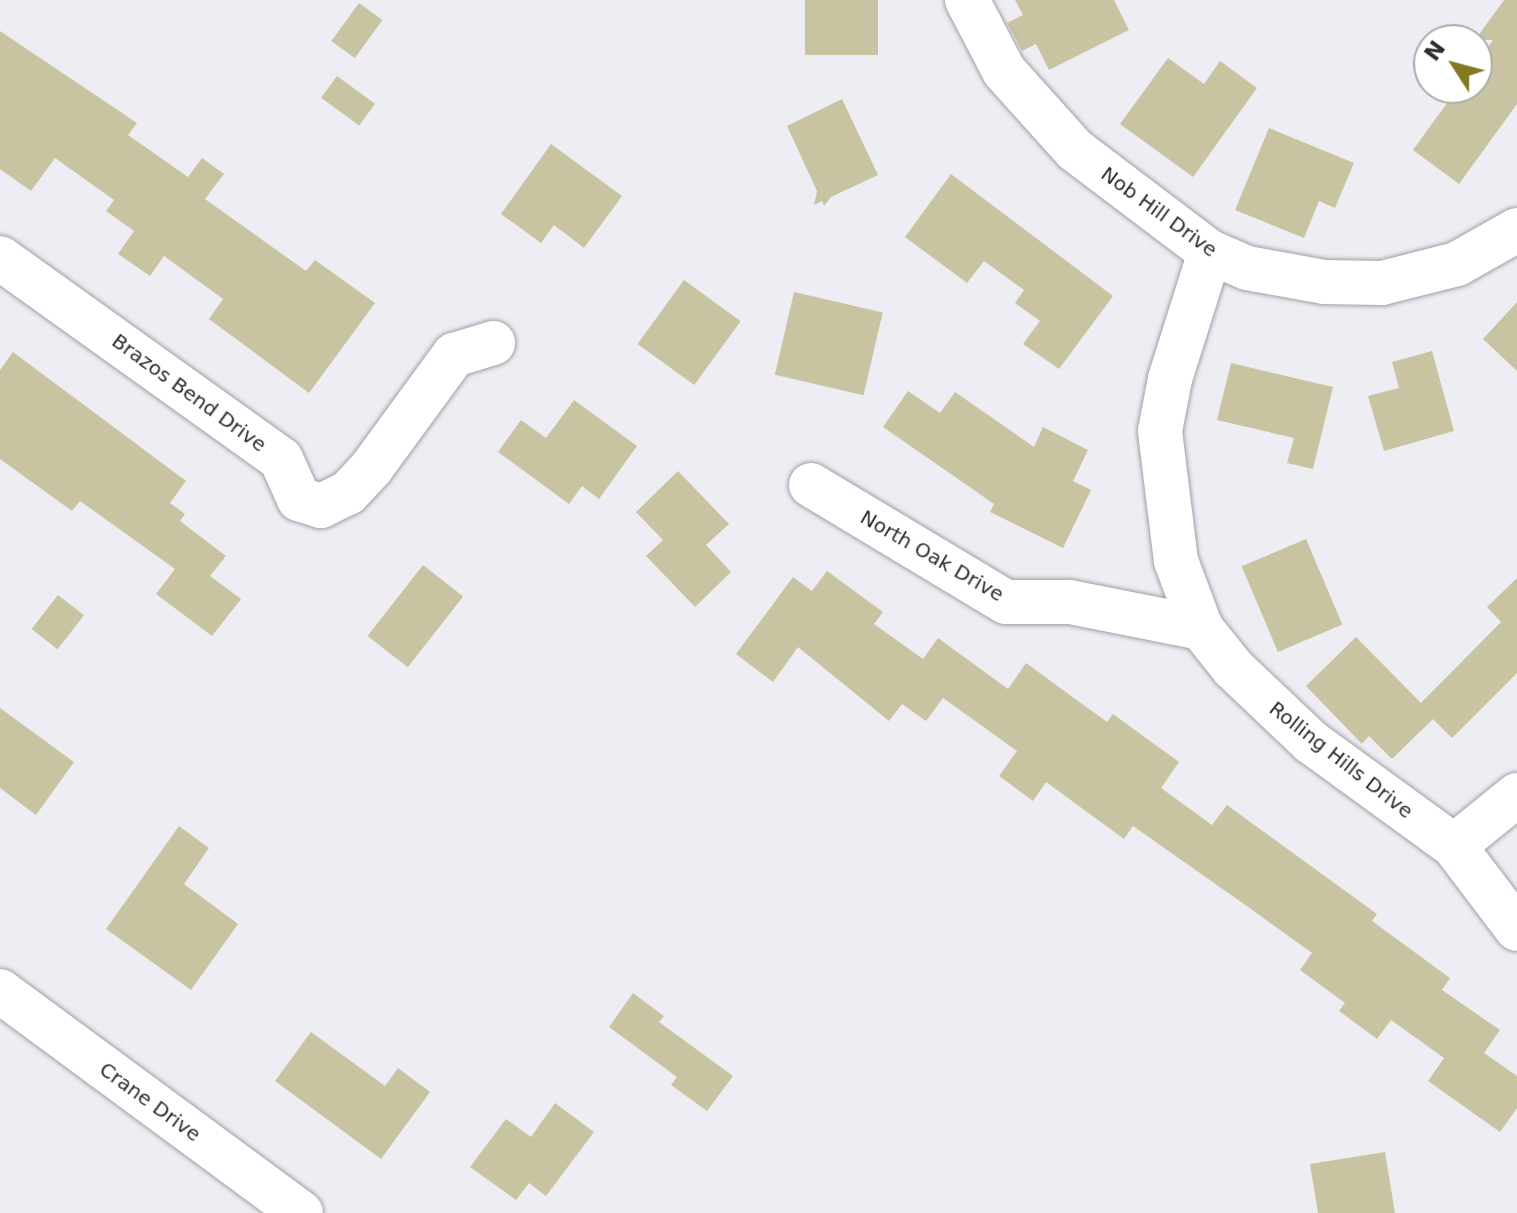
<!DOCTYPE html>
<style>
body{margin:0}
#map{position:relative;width:1517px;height:1213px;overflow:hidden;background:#efedf4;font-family:"DejaVu Sans",sans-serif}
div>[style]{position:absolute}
.building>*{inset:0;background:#c8c4a1;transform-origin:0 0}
.roads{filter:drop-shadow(0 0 2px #a19fa6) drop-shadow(0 0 2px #a19fa6)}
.minor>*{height:44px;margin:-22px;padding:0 22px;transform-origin:22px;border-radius:22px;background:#fff}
span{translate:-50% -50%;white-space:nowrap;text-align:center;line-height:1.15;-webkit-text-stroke:8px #fff;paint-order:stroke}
.street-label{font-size:20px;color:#2d2c2f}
.north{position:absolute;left:1413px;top:24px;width:80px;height:80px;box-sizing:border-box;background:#fff;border:2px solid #ababac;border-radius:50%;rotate:306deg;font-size:22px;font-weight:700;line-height:32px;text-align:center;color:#2d2c2f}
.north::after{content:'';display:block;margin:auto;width:28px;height:36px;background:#84791e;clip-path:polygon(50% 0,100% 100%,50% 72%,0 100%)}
</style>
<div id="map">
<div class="building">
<div style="left:805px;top:0;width:73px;height:55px"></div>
<div style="clip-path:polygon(1015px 0,1114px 0,1129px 30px,1049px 70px,1036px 44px,1022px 51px,1007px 23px,1023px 15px)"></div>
<div style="clip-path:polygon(1504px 0,1517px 0,1517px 104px,1459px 184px,1413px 150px,1458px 88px,1477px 88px,1477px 62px,1493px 40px,1475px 40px)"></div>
<div style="left:359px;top:3px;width:29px;height:47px;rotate:36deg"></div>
<div style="clip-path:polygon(0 31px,137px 123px,128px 135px,188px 177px,202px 158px,224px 174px,205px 199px,306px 271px,315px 260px,375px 303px,309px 393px,209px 319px,223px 299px,164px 256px,150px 276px,118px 254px,134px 231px,106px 211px,114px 200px,55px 158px,31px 191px,0 169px)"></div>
<div style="clip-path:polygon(1168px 58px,1204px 84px,1220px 61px,1257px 88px,1193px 177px,1120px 124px)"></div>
<div style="left:337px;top:76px;width:47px;height:27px;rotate:36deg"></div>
<div style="clip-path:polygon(842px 99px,878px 175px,831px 197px,824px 206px,822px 201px,814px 205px,817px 191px,787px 126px)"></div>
<div style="clip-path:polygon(1269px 128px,1354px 163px,1335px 208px,1319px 201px,1304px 238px,1235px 210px)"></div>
<div style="clip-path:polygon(551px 144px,622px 196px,584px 248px,554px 225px,541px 243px,501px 214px)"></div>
<div style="clip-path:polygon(951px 174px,1113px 296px,1059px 369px,1023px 344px,1040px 321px,1015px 303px,1024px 290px,984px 261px,967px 283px,905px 237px)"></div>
<div style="left:684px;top:280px;width:70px;height:79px;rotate:36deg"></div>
<div style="left:794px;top:292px;width:91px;height:85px;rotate:13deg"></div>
<div style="clip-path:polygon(1517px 302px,1517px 371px,1483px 339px)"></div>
<div style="clip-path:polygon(1432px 351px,1454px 431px,1384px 451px,1368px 396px,1399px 388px,1392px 362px)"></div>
<div style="clip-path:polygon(13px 352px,186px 481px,170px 503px,185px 514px,180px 521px,226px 556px,210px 576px,241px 599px,212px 636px,156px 594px,175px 569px,80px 501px,72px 511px,0 459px,0 370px)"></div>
<div style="clip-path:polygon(1231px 363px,1333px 387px,1313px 469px,1287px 463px,1294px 438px,1217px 420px)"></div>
<div style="clip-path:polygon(908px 391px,940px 413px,955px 392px,1034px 447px,1043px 427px,1088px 450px,1073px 481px,1091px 490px,1063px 548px,990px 512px,994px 504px,883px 427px)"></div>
<div style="clip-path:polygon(574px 400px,637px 446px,599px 499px,582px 486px,569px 504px,498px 452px,521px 420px,546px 438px)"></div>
<div style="clip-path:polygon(678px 471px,729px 524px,706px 545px,731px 572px,695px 607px,646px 556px,663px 540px,636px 512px)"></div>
<div style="left:1306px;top:539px;width:93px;height:70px;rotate:67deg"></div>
<div style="left:423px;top:565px;width:51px;height:90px;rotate:38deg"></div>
<div style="clip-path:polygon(827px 571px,883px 612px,874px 624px,923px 659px,938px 638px,1008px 689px,1026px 663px,1107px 722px,1113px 714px,1179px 762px,1161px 788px,1212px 825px,1227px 805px,1377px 914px,1372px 921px,1450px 978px,1442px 990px,1500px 1030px,1484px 1053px,1517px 1076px,1517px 1108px,1500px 1132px,1428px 1081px,1444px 1058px,1391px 1020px,1377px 1039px,1339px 1011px,1345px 1003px,1300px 970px,1312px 953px,1251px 909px,1133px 826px,1124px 839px,1046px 782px,1033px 801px,999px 776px,1017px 751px,943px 698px,926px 721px,902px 704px,889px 721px,798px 647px,773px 682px,736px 654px,793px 577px,812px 591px)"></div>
<div style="clip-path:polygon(1517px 578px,1517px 673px,1452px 738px,1433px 719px,1392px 759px,1369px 736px,1362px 744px,1306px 686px,1356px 637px,1421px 703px,1501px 622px,1487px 607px)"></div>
<div style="left:58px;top:595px;width:33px;height:43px;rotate:38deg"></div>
<div style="clip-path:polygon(0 708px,74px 762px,36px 815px,0 788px)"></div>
<div style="clip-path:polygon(179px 826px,209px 848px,184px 884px,238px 924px,191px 990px,106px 929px)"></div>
<div style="clip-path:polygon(633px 993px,664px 1016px,659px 1022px,733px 1076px,707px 1111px,671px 1085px,677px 1077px,609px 1027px)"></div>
<div style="clip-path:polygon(311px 1032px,385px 1086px,398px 1068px,430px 1092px,381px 1159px,275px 1081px)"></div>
<div style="clip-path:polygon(555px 1103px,594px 1132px,546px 1196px,529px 1183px,516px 1200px,470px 1167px,506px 1119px,531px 1137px)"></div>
<div style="clip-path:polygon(1385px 1152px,1395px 1213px,1318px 1213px,1310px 1164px)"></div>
</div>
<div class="roads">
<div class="minor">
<div style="left:967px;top:0;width:80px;rotate:62.5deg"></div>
<div style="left:1004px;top:71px;width:106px;rotate:48.1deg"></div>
<div style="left:1075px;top:150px;width:169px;rotate:37.1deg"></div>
<div style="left:1210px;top:252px;width:40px;rotate:23.4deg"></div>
<div style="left:1247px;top:268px;width:78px;rotate:10.3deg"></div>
<div style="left:1324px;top:282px;width:58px;rotate:1deg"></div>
<div style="left:1382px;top:283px;width:77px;rotate:-14.2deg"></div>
<div style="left:1457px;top:264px;width:69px;rotate:-29.5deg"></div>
<div style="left:1210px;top:252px;width:133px;rotate:107.5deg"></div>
<div style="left:1170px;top:379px;width:53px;rotate:100.9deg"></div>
<div style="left:1160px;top:431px;width:131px;rotate:83deg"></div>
<div style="left:1176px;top:561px;width:72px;rotate:69.5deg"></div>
<div style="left:1201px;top:628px;width:51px;rotate:51.3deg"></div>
<div style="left:1233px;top:668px;width:108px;rotate:43.5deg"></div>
<div style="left:1311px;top:742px;width:177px;rotate:36deg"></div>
<div style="left:1454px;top:846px;width:104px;rotate:52.8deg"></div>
<div style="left:0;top:258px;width:345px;rotate:35.6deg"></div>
<div style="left:281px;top:459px;width:44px;rotate:65.8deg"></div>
<div style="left:299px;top:499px;width:23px;rotate:18deg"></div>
<div style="left:321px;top:506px;width:30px;rotate:-26deg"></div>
<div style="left:348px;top:493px;width:35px;rotate:-47deg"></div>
<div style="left:372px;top:467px;width:139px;rotate:-53.8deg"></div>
<div style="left:454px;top:355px;width:41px;rotate:-17.1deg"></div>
<div style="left:811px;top:485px;width:227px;rotate:31deg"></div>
<div style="left:1006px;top:602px;width:64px"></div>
<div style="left:1070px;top:602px;width:134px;rotate:11.2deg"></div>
<div style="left:1454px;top:846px;width:81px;rotate:-39deg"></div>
<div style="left:0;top:991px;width:374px;rotate:36.4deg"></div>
</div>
</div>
<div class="street-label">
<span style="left:1159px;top:212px;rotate:36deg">Nob Hill Drive</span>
<span style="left:189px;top:393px;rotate:36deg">Brazos Bend Drive</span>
<span style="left:932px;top:556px;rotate:30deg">North Oak Drive</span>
<span style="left:1341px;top:760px;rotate:38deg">Rolling Hills Drive</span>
<span style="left:150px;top:1102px;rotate:36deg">Crane Drive</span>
</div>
<div class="north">N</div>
</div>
